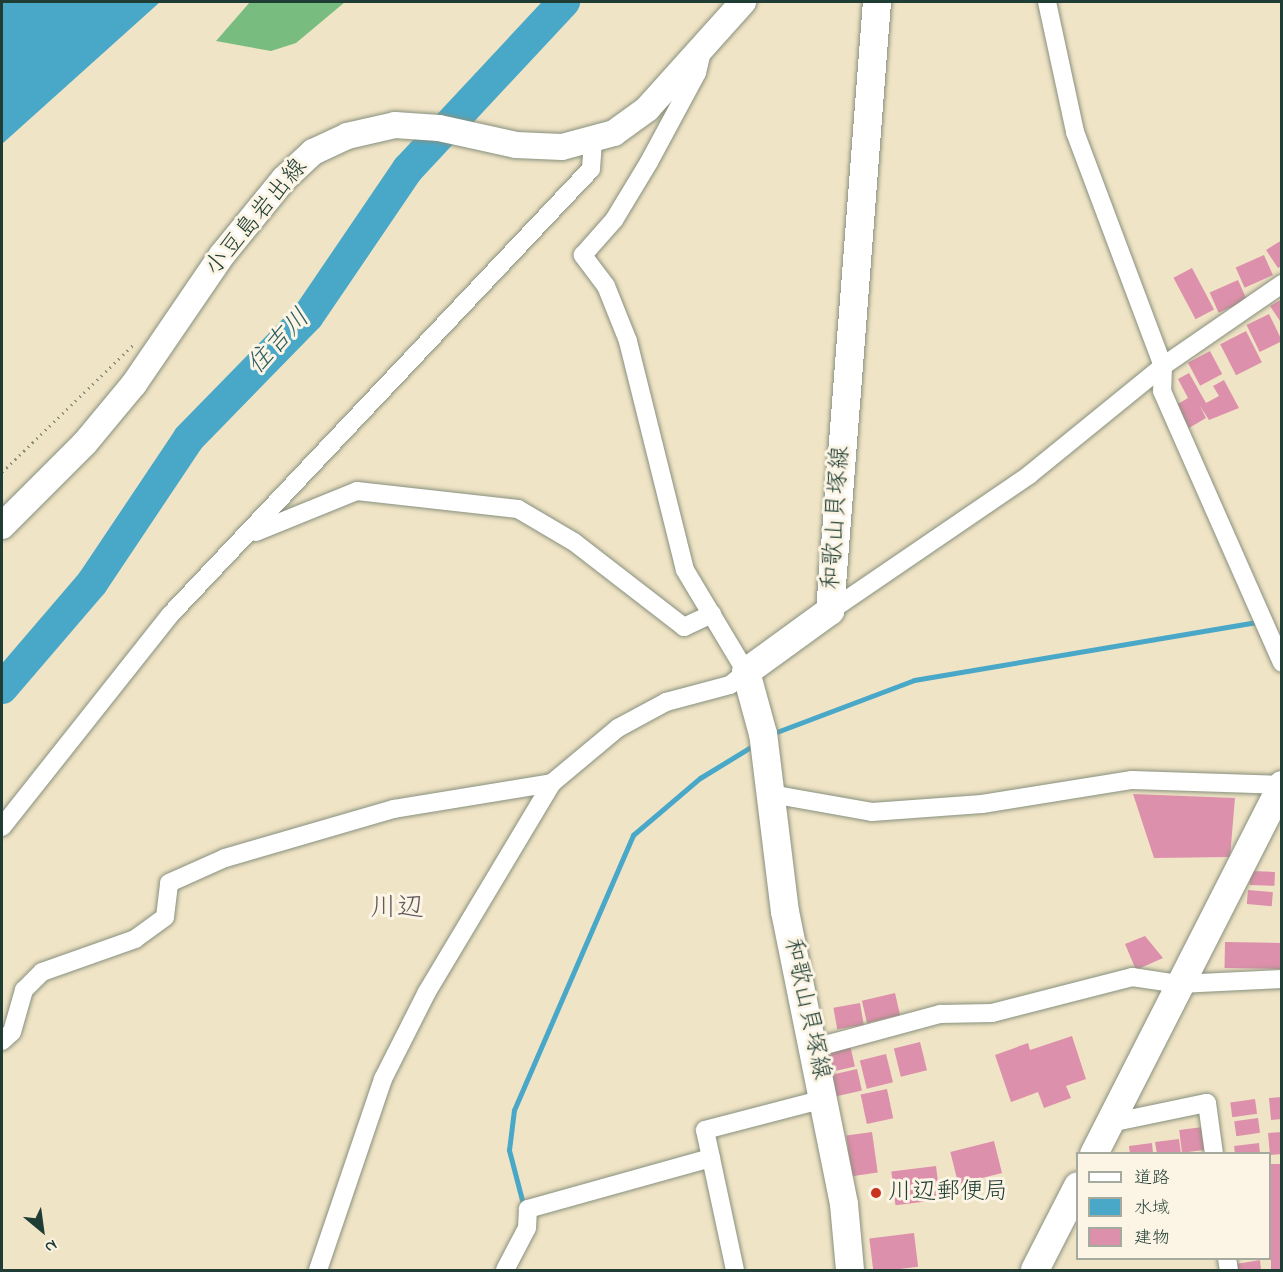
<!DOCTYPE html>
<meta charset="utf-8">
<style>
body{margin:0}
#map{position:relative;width:1283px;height:1272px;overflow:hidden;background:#f0e4c6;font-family:"Indie Flower","Klee One",sans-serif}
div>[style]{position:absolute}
.forest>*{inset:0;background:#78bc80}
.water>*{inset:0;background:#49a8c8}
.stream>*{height:5px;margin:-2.5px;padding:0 2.5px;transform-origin:2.5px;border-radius:2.5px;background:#49a8c8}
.river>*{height:32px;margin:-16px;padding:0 16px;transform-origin:16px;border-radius:16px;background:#49a8c8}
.building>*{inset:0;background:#dd90ab;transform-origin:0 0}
.path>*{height:3px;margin-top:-1.5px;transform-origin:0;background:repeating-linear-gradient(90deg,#88907d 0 1.5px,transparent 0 6px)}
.roads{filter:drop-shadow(0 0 2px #88907d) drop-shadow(0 0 2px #88907d)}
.minor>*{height:18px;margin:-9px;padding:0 9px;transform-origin:9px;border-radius:9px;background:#fff}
.secondary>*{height:26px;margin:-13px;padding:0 13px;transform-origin:13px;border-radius:13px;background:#fff}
.primary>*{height:28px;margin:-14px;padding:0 14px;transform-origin:14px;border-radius:14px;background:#fff}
.dots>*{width:16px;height:16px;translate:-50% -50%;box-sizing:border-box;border:3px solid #fcf5e5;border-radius:50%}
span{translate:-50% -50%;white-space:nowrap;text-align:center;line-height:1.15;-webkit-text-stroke:6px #fcf5e5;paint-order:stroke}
.street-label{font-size:24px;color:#1f3d34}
.poi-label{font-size:24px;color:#1f3d34}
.left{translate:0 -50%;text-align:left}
.water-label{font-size:26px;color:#2c5d60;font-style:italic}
.quarter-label{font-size:27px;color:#625a5e}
.frame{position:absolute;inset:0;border:3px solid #1f3d34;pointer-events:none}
.legend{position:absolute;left:1076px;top:1152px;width:195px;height:108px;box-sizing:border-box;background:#fcf5e5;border:2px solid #a4ab9e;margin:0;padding:8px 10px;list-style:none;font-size:18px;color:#1f3d34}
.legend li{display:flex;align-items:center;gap:12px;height:30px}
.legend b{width:30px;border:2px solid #a4ab9e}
.north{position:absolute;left:12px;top:1200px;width:60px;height:60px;-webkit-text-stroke:4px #fcf5e5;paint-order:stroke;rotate:151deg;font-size:16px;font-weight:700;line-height:24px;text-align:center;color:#1f3d34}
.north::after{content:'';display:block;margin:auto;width:21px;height:27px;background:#1f3d34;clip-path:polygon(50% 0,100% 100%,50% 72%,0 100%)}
</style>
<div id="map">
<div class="forest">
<div style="clip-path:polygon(250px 2px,345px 2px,296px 43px,271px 51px,216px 41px)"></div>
</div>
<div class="water">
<div style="clip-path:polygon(2px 2px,160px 2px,2px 144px)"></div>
</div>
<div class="stream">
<div style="left:774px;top:733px;width:150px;rotate:-20.7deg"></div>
<div style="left:914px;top:680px;width:349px;rotate:-9.6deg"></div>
<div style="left:522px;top:1200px;width:52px;rotate:-104.6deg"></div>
<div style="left:509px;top:1150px;width:40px;rotate:-82.9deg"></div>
<div style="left:514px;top:1110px;width:300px;rotate:-66.6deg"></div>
<div style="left:633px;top:835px;width:88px;rotate:-40.4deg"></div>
<div style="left:700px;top:778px;width:63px;rotate:-31.4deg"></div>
</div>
<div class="river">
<div style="left:2px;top:688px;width:138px;rotate:-49.4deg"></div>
<div style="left:92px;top:583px;width:174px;rotate:-56.2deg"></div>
<div style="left:189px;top:438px;width:170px;rotate:-45.7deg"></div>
<div style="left:308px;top:316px;width:178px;rotate:-55.8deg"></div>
<div style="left:408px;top:169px;width:229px;rotate:-47deg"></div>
</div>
<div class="building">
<div style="clip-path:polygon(1282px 240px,1282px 266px,1278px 268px,1266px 250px)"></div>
<div style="left:1264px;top:255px;width:22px;height:31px;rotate:66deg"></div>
<div style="left:1192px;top:268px;width:47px;height:21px;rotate:62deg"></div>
<div style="left:1238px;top:280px;width:22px;height:31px;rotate:66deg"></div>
<div style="clip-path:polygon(1282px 299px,1282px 324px,1270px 306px)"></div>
<div style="left:1269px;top:314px;width:30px;height:25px;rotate:64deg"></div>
<div style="left:1246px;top:331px;width:35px;height:29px;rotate:63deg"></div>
<div style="left:1210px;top:351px;width:26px;height:25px;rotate:62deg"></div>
<div style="clip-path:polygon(1189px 373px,1206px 403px,1219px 396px,1213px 386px,1224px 380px,1239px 408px,1209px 420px,1200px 406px,1206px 418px,1189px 428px,1176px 405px,1188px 398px,1178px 379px)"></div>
<div style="clip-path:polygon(1133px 794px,1235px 798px,1230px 857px,1154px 858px)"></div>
<div style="left:1250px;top:871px;width:25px;height:14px;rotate:2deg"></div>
<div style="left:1248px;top:890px;width:25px;height:14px;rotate:5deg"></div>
<div style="clip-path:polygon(1145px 936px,1163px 958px,1136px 970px,1125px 944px)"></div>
<div style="left:1225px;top:942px;width:57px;height:26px;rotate:1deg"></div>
<div style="left:895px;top:993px;width:23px;height:34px;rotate:77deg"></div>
<div style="left:860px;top:1003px;width:22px;height:27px;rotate:80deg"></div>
<div style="clip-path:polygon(1072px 1036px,1086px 1079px,1066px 1086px,1071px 1098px,1044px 1108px,1038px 1092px,1011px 1102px,995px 1055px,1028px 1043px,1030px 1050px)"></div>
<div style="left:920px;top:1042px;width:29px;height:27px;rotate:76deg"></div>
<div style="left:850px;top:1045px;width:22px;height:27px;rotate:77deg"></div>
<div style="left:886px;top:1054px;width:29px;height:27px;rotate:76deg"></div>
<div style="left:857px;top:1069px;width:22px;height:27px;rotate:77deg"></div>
<div style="left:887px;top:1089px;width:30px;height:27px;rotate:78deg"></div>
<div style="clip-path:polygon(1282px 1097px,1282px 1119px,1271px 1120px,1269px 1098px)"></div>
<div style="left:1255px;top:1099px;width:15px;height:25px;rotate:82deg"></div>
<div style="left:1258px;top:1118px;width:15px;height:24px;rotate:82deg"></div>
<div style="left:1203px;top:1127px;width:23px;height:24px;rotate:83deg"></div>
<div style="left:872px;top:1132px;width:41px;height:26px;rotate:82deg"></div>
<div style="clip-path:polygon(1282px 1132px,1282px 1154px,1270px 1155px,1268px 1133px)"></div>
<div style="clip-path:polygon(1179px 1139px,1181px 1154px,1157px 1154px,1155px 1142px)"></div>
<div style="left:994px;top:1141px;width:33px;height:45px;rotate:76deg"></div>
<div style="clip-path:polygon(1152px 1143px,1153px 1154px,1130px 1154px,1129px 1146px)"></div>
<div style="clip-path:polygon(1259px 1143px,1260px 1154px,1235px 1154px,1234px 1146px)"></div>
<div style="left:1271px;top:1164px;width:11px;height:106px"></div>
<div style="left:936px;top:1166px;width:34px;height:45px;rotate:83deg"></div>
<div style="left:914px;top:1233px;width:34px;height:45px;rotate:83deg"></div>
<div style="clip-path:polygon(1260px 1260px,1261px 1270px,1237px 1270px,1236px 1264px)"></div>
</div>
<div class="path">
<div style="left:2px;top:472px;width:184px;rotate:-44.1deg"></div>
</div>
<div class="roads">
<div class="minor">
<div style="left:1047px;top:2px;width:133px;rotate:77.8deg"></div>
<div style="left:1075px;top:132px;width:250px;rotate:69.4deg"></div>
<div style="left:1163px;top:366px;width:25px;rotate:92deg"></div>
<div style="left:1162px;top:391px;width:297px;rotate:66.2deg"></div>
<div style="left:256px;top:532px;width:109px;rotate:-22.1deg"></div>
<div style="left:357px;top:491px;width:162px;rotate:6.4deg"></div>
<div style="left:518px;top:509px;width:65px;rotate:30.5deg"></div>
<div style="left:574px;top:542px;width:139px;rotate:37.7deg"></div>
<div style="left:684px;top:627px;width:31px;rotate:-25deg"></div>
<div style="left:830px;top:611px;width:241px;rotate:-34.3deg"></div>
<div style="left:1029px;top:475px;width:173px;rotate:-39.1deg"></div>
<div style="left:1163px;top:366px;width:145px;rotate:-34.6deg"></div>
<div style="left:769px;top:798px;width:13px;rotate:-9deg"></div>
<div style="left:782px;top:796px;width:91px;rotate:10.1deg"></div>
<div style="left:872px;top:812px;width:110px;rotate:-4.2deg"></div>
<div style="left:982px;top:804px;width:152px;rotate:-9.1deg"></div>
<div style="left:1132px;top:780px;width:150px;rotate:1.9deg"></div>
<div style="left:2px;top:827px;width:270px;rotate:-51.6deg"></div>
<div style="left:170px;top:615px;width:613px;rotate:-46.65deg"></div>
<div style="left:591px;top:169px;width:28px;rotate:-86deg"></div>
<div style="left:2px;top:1041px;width:13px;rotate:-42deg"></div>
<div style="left:12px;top:1032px;width:44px;rotate:-74.1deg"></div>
<div style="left:24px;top:990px;width:25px;rotate:-45deg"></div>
<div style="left:42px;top:972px;width:99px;rotate:-19.5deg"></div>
<div style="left:135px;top:939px;width:37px;rotate:-36deg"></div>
<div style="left:165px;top:917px;width:34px;rotate:-83deg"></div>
<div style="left:169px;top:883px;width:61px;rotate:-24.1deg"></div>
<div style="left:225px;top:858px;width:176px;rotate:-16.2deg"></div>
<div style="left:394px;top:809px;width:160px;rotate:-9.3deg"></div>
<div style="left:814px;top:1048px;width:131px;rotate:-15.1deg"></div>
<div style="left:940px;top:1014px;width:52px;rotate:-1.1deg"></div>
<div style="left:992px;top:1013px;width:145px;rotate:-14.4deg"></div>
<div style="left:1132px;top:977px;width:48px;rotate:8.5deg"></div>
<div style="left:1179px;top:984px;width:103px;rotate:-2.8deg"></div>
<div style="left:1110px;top:1123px;width:99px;rotate:-11.7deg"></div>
<div style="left:1207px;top:1103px;width:51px;rotate:82.2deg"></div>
<div style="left:1227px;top:1258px;width:12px;rotate:81deg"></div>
<div style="left:318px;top:1270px;width:202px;rotate:-71.2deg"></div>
<div style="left:383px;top:1079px;width:97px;rotate:-63.2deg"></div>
<div style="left:427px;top:992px;width:244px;rotate:-59.1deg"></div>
<div style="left:552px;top:783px;width:86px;rotate:-39.8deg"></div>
<div style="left:618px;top:728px;width:55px;rotate:-28.4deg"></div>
<div style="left:666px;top:702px;width:66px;rotate:-14.9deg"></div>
<div style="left:730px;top:685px;width:21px;rotate:-39deg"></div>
<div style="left:746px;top:672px;width:119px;rotate:-120.9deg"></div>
<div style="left:685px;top:570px;width:236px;rotate:-104deg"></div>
<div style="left:628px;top:341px;width:59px;rotate:-111.8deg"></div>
<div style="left:606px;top:286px;width:39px;rotate:-127deg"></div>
<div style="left:583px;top:255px;width:47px;rotate:-48.5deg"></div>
<div style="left:614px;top:220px;width:68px;rotate:-58.9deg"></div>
<div style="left:649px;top:162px;width:101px;rotate:-61.7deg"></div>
<div style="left:697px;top:73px;width:26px;rotate:-77deg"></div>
<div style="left:505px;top:1270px;width:47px;rotate:-62.4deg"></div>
<div style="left:527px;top:1228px;width:19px;rotate:-87deg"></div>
<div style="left:528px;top:1209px;width:190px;rotate:-15.6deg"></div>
<div style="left:735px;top:1270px;width:143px;rotate:-102.1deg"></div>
<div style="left:705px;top:1130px;width:123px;rotate:-14.6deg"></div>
</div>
<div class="secondary">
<div style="left:2px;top:526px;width:117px;rotate:-45deg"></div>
<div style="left:85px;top:443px;width:77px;rotate:-50.3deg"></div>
<div style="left:134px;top:384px;width:156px;rotate:-55.7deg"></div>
<div style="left:222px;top:255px;width:98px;rotate:-50.8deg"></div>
<div style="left:284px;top:179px;width:40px;rotate:-43deg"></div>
<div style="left:313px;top:152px;width:38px;rotate:-25deg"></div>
<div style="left:347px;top:136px;width:49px;rotate:-12.9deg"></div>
<div style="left:395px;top:125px;width:44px;rotate:3.9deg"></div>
<div style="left:439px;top:128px;width:79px;rotate:12.4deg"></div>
<div style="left:516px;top:145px;width:46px;rotate:2.5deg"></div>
<div style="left:562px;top:147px;width:54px;rotate:-15.1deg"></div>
<div style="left:614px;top:133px;width:41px;rotate:-36deg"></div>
<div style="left:647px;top:109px;width:144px;rotate:-48.1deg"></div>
</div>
<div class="primary">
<div style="left:1094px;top:1154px;width:414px;rotate:-63deg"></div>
<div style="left:850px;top:1270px;width:66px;rotate:-95.2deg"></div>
<div style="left:844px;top:1204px;width:298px;rotate:-101.4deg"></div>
<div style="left:785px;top:912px;width:179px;rotate:-97deg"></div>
<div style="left:763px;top:734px;width:64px;rotate:-105.3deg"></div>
<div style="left:746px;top:672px;width:104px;rotate:-36deg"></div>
<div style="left:830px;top:611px;width:611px;rotate:-85.59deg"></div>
<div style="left:1035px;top:1270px;width:94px;rotate:-62.9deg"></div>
</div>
</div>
<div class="dots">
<div style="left:876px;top:1193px;background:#c8321e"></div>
</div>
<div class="street-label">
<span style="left:257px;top:218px;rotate:-50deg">小豆島岩出線</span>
<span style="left:837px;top:518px;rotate:-86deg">和歌山貝塚線</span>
<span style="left:806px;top:1009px;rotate:78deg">和歌山貝塚線</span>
</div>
<div class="poi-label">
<span class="left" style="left:888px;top:1193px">川辺郵便局</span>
</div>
<div class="water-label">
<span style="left:280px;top:343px;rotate:-47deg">住吉川</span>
</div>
<div class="quarter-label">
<span style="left:397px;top:909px">川辺</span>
</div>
<div class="frame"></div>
<ul class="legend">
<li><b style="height:8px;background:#fff"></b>道路</li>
<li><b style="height:16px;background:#49a8c8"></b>水域</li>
<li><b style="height:16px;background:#dd90ab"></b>建物</li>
</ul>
<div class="north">N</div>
</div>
